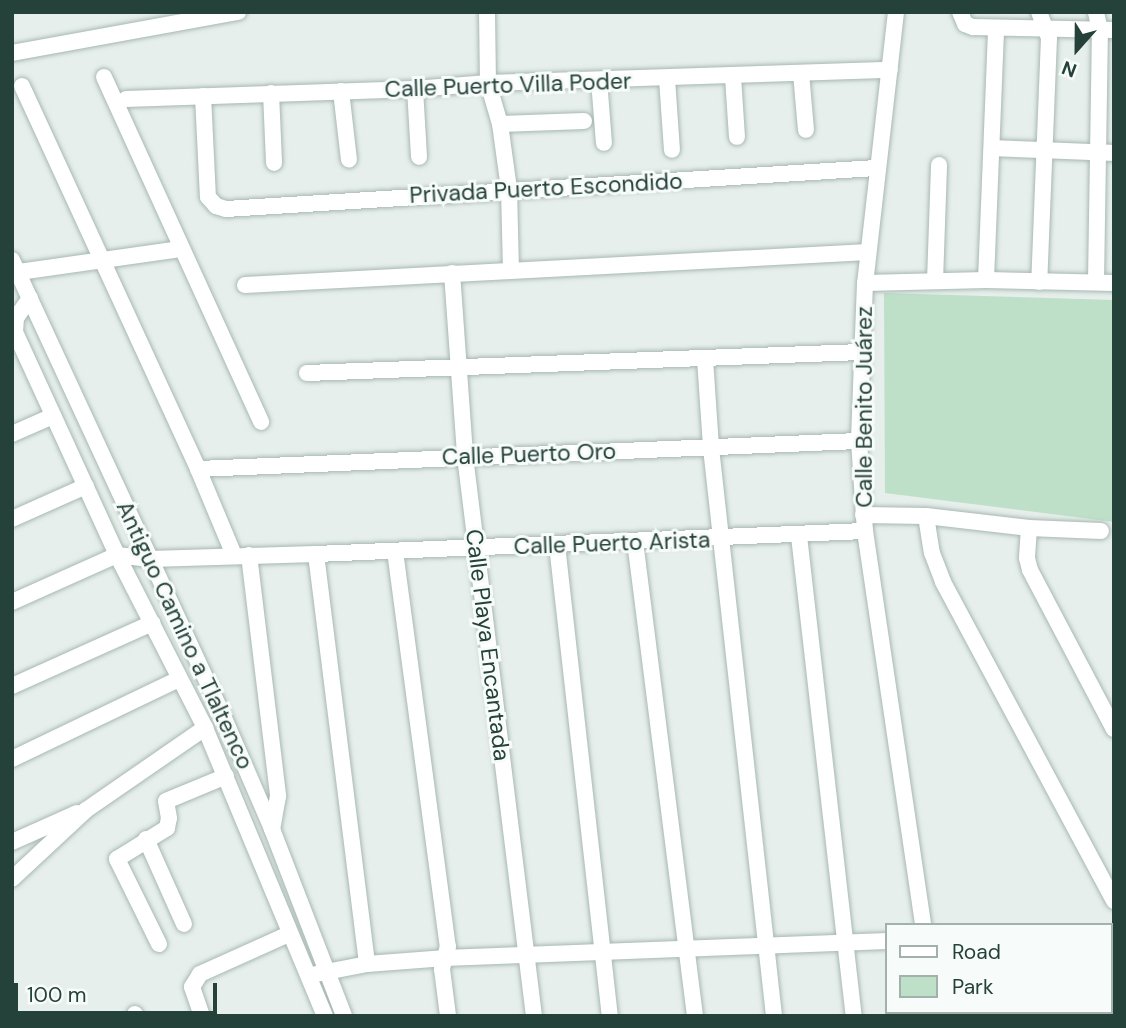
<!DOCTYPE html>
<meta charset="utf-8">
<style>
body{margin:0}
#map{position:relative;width:1126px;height:1028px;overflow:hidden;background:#e6efeb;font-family:"DM Sans",sans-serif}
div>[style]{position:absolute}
.green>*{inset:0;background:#bfe0c8}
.roads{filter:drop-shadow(0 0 2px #a8b8b2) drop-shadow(0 0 2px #a8b8b2)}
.minor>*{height:16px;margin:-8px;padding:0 8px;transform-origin:8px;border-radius:8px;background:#fff}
span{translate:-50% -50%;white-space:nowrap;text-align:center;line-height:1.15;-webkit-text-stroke:6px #f7fbf9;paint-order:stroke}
.street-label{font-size:23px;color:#24423a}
.frame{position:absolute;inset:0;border:14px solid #24423a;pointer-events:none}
.legend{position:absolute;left:885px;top:923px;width:228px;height:91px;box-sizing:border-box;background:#f7fbf9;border:2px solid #a3b1ad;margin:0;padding:9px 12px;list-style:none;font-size:21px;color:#24423a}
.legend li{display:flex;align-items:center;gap:14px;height:35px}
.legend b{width:35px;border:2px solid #a3b1ad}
.north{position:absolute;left:1042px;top:14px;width:70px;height:70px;-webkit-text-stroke:5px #f7fbf9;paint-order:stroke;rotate:201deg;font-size:19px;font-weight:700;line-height:28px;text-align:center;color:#24423a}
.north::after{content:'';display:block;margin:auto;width:24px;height:32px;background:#24423a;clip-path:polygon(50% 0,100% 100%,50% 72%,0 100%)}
.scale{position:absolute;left:14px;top:983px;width:203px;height:32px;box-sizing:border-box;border:4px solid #24423a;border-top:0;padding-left:9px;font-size:21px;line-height:24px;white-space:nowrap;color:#24423a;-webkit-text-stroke:5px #f7fbf9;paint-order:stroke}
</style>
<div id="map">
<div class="green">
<div style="clip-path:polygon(884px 293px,1114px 300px,1114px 522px,885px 493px)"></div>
</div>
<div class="roads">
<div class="minor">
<div style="left:487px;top:12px;width:71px;rotate:89.2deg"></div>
<div style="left:488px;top:83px;width:43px;rotate:73.7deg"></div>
<div style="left:500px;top:124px;width:66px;rotate:82.1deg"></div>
<div style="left:509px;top:189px;width:80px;rotate:88.6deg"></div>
<div style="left:896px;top:12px;width:273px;rotate:96.5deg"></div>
<div style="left:865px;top:283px;width:158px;rotate:92.2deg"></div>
<div style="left:859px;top:441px;width:90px;rotate:86.2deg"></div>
<div style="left:865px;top:531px;width:398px;rotate:81.6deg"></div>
<div style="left:960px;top:12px;width:13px;rotate:67deg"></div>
<div style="left:965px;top:24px;width:9px;rotate:21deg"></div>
<div style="left:973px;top:27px;width:141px;rotate:1.2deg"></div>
<div style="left:1039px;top:12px;width:28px;rotate:69deg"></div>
<div style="left:1049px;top:38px;width:244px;rotate:92.3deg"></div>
<div style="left:12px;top:53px;width:230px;rotate:-10.3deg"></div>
<div style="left:801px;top:73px;width:57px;rotate:85deg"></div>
<div style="left:104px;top:77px;width:379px;rotate:65.5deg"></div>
<div style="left:733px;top:77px;width:60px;rotate:86.2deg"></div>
<div style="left:667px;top:79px;width:71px;rotate:86deg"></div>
<div style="left:599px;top:80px;width:63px;rotate:85.5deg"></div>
<div style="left:22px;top:86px;width:422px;rotate:65.3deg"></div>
<div style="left:198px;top:469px;width:93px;rotate:67.3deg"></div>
<div style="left:415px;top:89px;width:68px;rotate:86.6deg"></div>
<div style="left:341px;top:91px;width:69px;rotate:83.4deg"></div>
<div style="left:271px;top:93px;width:70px;rotate:87.5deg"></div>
<div style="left:203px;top:96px;width:101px;rotate:87.2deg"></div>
<div style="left:208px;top:197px;width:12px;rotate:48deg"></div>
<div style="left:216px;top:206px;width:10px;rotate:17deg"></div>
<div style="left:226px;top:209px;width:651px;rotate:-3.61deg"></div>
<div style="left:126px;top:99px;width:289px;rotate:-2deg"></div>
<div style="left:415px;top:89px;width:73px;rotate:-4.7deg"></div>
<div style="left:488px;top:83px;width:402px;rotate:-1.9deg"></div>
<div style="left:500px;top:124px;width:84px;rotate:-2deg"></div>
<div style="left:992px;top:148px;width:122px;rotate:2.3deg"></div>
<div style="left:12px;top:260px;width:505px;rotate:65.16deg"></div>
<div style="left:224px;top:718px;width:121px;rotate:66.6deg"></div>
<div style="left:272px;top:829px;width:200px;rotate:68.9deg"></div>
<div style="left:19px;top:272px;width:163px;rotate:-8.1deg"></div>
<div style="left:452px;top:273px;width:183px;rotate:85.9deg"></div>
<div style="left:465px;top:456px;width:564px;rotate:82.98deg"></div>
<div style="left:986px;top:280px;width:251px;rotate:-87.7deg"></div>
<div style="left:935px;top:281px;width:116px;rotate:-88deg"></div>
<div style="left:1096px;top:282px;width:252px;rotate:-89.1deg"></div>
<div style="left:1100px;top:30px;width:18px;rotate:-103deg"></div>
<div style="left:865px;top:283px;width:121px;rotate:-1.4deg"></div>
<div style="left:986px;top:280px;width:128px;rotate:1.3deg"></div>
<div style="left:245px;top:285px;width:624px;rotate:-3.03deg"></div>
<div style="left:30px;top:298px;width:24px;rotate:125deg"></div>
<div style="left:16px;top:318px;width:14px;rotate:94deg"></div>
<div style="left:15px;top:332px;width:245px;rotate:65.4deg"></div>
<div style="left:117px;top:555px;width:194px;rotate:63deg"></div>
<div style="left:205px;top:728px;width:312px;rotate:67.4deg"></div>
<div style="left:705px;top:359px;width:89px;rotate:86.1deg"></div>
<div style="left:711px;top:448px;width:571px;rotate:83.67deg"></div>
<div style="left:307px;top:373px;width:553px;rotate:-2.17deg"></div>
<div style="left:12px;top:434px;width:45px;rotate:-23.7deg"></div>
<div style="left:198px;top:469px;width:662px;rotate:-2.43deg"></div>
<div style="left:863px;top:515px;width:63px;rotate:0.9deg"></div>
<div style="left:926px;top:516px;width:104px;rotate:6.6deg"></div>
<div style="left:1029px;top:528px;width:72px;rotate:2.4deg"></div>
<div style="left:926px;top:516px;width:37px;rotate:81deg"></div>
<div style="left:932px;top:553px;width:31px;rotate:69deg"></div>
<div style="left:943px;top:582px;width:362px;rotate:61.8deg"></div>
<div style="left:12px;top:519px;width:81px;rotate:-24deg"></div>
<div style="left:1029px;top:528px;width:30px;rotate:94deg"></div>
<div style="left:1027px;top:558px;width:12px;rotate:76deg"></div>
<div style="left:1030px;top:570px;width:180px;rotate:62.2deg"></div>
<div style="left:799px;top:536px;width:483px;rotate:83.5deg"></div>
<div style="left:635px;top:541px;width:479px;rotate:82.8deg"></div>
<div style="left:557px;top:545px;width:474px;rotate:83.6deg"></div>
<div style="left:395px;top:551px;width:399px;rotate:82.4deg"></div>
<div style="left:448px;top:946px;width:24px;rotate:105deg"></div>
<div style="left:442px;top:969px;width:47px;rotate:82.7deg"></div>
<div style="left:316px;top:554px;width:413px;rotate:82.9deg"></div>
<div style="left:249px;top:555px;width:243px;rotate:83.1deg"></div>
<div style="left:278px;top:796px;width:34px;rotate:100deg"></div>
<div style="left:12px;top:602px;width:115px;rotate:-24.1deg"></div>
<div style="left:117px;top:555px;width:33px;rotate:7deg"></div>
<div style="left:150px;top:559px;width:166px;rotate:-1.7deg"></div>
<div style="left:316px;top:554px;width:549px;rotate:-2.4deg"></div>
<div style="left:12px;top:686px;width:154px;rotate:-24.2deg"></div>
<div style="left:12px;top:759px;width:185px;rotate:-25.6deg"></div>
<div style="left:146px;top:839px;width:93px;rotate:65.9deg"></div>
<div style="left:12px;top:842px;width:71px;rotate:-24deg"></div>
<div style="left:12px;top:879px;width:101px;rotate:-43deg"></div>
<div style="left:86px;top:810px;width:145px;rotate:-34.6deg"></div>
<div style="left:159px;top:944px;width:95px;rotate:-116.3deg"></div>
<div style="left:117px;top:859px;width:59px;rotate:-31.8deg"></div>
<div style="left:167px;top:828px;width:10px;rotate:-79deg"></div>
<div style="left:169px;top:818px;width:17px;rotate:-100deg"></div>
<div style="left:166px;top:801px;width:65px;rotate:-22.6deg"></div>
<div style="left:316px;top:974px;width:52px;rotate:-11.1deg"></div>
<div style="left:367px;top:964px;width:79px;rotate:-4.3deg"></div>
<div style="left:446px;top:958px;width:440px;rotate:-2.2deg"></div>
<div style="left:1110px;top:976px;width:4px;rotate:-27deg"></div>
<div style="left:934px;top:1012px;width:4px;rotate:90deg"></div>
<div style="left:135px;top:1014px;width:2px;rotate:63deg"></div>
<div style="left:202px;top:1016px;width:31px;rotate:-109deg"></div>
<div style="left:192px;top:987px;width:15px;rotate:-58deg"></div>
<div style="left:200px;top:974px;width:98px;rotate:-24.2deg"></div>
</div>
</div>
<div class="street-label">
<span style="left:508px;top:85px;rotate:-2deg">Calle Puerto Villa Poder</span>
<span style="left:546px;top:188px;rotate:-3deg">Privada Puerto Escondido</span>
<span style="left:864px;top:407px;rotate:-90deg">Calle Benito Juárez</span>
<span style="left:529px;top:454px;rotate:-2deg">Calle Puerto Oro</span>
<span style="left:612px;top:543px;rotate:-2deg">Calle Puerto Arista</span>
<span style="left:185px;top:635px;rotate:65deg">Antiguo Camino a Tlaltenco</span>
<span style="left:488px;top:645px;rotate:83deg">Calle Playa Encantada</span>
</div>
<div class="frame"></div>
<ul class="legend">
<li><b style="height:9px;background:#fff"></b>Road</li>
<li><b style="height:19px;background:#bfe0c8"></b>Park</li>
</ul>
<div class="north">N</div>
<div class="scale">100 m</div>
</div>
